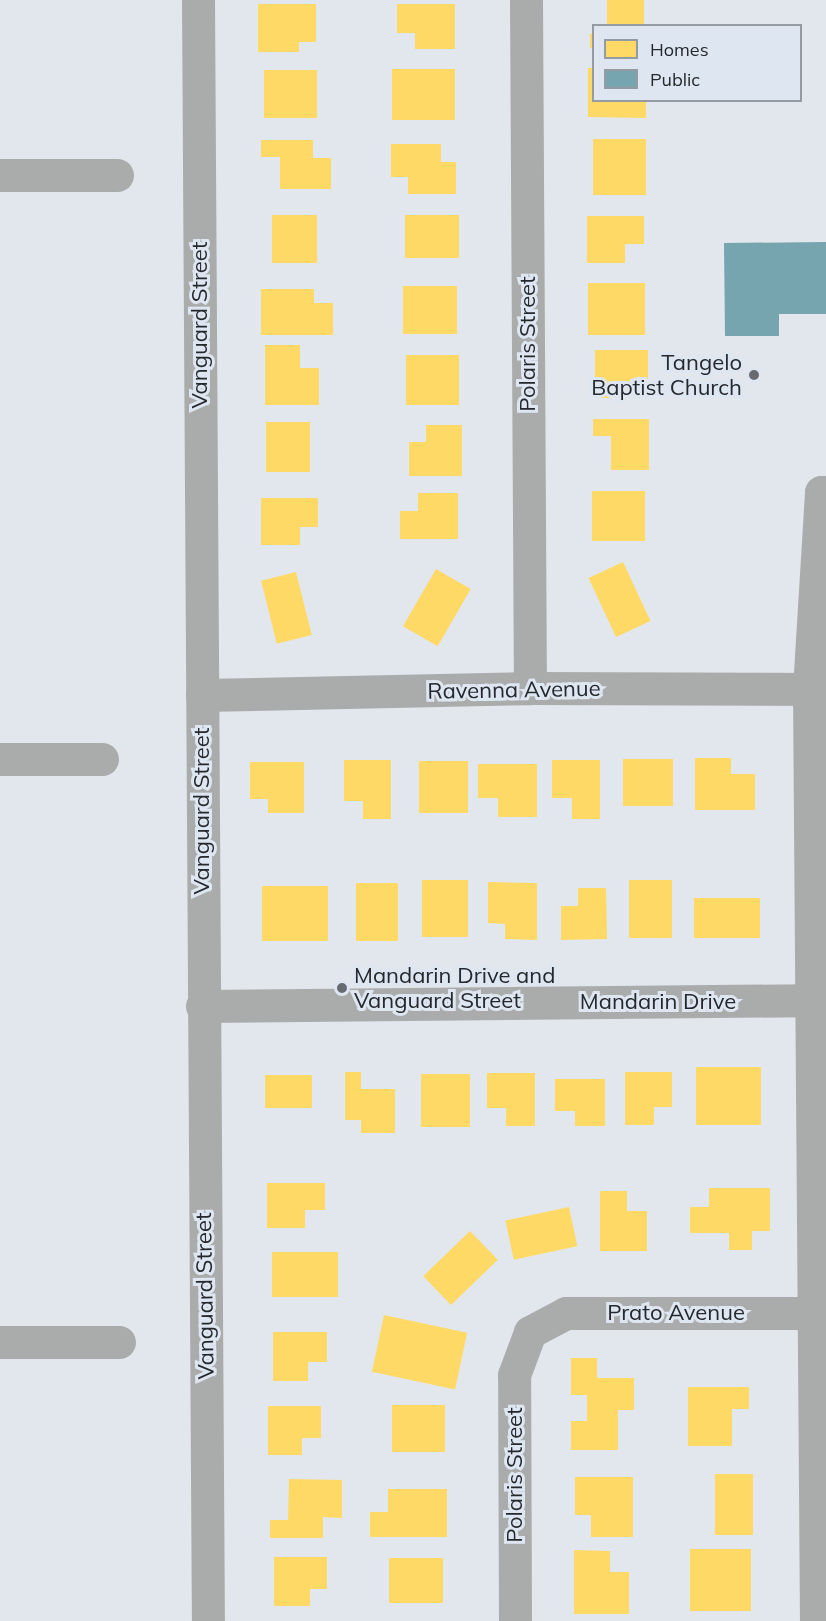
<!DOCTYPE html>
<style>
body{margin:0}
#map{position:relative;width:826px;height:1621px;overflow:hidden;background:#e2e7ed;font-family:Mulish,sans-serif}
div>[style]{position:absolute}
.homes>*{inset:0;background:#ffd966;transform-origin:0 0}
.public>*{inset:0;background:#76a5af}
.minor>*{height:33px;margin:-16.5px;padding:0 16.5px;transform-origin:16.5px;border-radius:16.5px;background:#aaabab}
.dots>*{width:16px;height:16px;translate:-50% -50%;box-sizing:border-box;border:3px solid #dee7f1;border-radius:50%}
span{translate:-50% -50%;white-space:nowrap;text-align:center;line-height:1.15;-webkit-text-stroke:6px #dee7f1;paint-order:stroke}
.street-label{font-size:22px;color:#25282c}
.poi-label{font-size:22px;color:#25282c}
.right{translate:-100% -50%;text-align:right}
.left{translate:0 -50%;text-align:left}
.legend{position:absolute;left:592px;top:24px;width:210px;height:78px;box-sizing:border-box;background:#dee7f1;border:2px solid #949ba2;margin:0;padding:8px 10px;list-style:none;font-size:18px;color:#25282c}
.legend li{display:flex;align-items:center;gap:12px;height:30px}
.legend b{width:30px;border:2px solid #949ba2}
</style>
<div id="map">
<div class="homes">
<div style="left:607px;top:0;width:37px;height:26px"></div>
<div style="clip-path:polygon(258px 4px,316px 4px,316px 42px,299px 42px,299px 52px,258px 52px)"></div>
<div style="clip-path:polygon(397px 4px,455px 4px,455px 49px,415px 49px,415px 33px,397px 33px)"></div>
<div style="left:590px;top:34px;width:4px;height:14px"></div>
<div style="clip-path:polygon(588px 68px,594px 68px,594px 100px,646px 100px,646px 118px,588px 117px)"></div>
<div style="left:392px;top:69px;width:63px;height:51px"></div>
<div style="left:264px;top:70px;width:53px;height:48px"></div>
<div style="left:593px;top:139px;width:53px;height:56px"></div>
<div style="clip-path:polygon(261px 140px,313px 140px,313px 158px,331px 158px,331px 189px,280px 189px,280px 157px,261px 157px)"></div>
<div style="clip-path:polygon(391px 144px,441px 144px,441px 162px,456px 162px,456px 194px,408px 194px,408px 177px,391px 177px)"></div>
<div style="left:272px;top:215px;width:45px;height:48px"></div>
<div style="left:405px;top:215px;width:54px;height:43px"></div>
<div style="clip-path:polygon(587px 216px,644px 216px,644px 244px,625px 244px,625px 263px,587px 263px)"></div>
<div style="left:588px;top:283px;width:57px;height:52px"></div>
<div style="left:403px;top:286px;width:54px;height:48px"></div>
<div style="clip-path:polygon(261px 289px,314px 289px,314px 303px,333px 303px,333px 335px,261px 335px)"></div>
<div style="clip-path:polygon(265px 345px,300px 345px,300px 368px,319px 368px,319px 405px,265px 405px)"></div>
<div style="clip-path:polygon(595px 350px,648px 350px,648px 379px,630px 379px,630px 398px,595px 398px)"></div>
<div style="left:406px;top:355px;width:53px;height:50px"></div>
<div style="clip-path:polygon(593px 419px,649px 419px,649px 470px,611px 470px,611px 436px,593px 436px)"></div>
<div style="left:266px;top:422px;width:44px;height:50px"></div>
<div style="clip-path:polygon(426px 425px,462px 425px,462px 476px,409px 476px,409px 442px,426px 442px)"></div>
<div style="left:592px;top:491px;width:53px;height:50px"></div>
<div style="clip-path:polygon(418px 493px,458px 493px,458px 539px,400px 539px,400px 511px,418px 511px)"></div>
<div style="clip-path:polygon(261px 498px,318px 498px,318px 527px,300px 527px,300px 545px,261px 545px)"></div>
<div style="left:623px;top:562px;width:65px;height:38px;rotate:65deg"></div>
<div style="left:436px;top:569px;width:40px;height:66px;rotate:30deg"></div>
<div style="left:296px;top:572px;width:65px;height:36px;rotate:76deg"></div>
<div style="clip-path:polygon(695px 758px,731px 758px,731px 774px,755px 774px,755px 810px,695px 810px)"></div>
<div style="left:623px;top:759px;width:50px;height:47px"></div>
<div style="clip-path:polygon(344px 760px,391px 760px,391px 819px,363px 819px,363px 801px,344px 801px)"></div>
<div style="clip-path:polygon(552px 760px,600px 760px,600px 819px,572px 819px,572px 798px,552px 798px)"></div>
<div style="left:419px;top:761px;width:49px;height:52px"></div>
<div style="clip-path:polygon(250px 762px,304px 762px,304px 813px,268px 813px,268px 799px,250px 799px)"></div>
<div style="clip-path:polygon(478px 764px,537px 764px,537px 817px,498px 817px,498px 798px,478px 798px)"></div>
<div style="left:422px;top:880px;width:46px;height:57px"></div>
<div style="left:629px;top:880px;width:43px;height:58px"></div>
<div style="clip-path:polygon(488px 882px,537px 883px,537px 940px,505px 939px,505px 924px,488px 923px)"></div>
<div style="left:356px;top:883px;width:42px;height:58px"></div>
<div style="left:262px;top:886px;width:66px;height:55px"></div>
<div style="clip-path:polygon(578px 888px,606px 888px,607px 939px,561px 940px,561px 906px,578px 906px)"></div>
<div style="left:694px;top:898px;width:66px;height:40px"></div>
<div style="left:696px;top:1067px;width:65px;height:58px"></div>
<div style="clip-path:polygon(345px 1072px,361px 1072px,361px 1089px,395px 1089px,395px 1133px,361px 1133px,361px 1120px,345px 1120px)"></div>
<div style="clip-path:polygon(625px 1072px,672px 1072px,672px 1107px,654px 1107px,654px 1125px,625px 1125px)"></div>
<div style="clip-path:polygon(487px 1073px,535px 1073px,535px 1126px,506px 1126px,506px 1108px,487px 1108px)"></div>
<div style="left:421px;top:1074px;width:49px;height:53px"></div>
<div style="left:265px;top:1075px;width:47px;height:33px"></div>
<div style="clip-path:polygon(555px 1079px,605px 1079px,605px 1126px,575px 1126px,575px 1111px,555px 1111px)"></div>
<div style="clip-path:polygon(267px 1183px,325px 1183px,325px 1210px,305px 1210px,305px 1228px,267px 1228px)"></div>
<div style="clip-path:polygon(709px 1188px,770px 1188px,770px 1231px,752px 1231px,752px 1250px,729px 1250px,729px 1233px,690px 1233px,690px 1207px,709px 1207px)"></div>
<div style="clip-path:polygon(600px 1191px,627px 1191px,627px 1211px,647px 1211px,647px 1251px,600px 1251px)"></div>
<div style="left:569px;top:1207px;width:40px;height:65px;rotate:78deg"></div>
<div style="left:470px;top:1231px;width:40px;height:65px;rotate:46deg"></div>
<div style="left:272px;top:1252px;width:66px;height:45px"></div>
<div style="left:384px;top:1315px;width:85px;height:58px;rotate:12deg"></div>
<div style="clip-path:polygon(273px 1332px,327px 1332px,327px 1362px,308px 1362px,308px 1381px,273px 1381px)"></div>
<div style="clip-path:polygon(571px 1358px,597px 1358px,597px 1378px,634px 1378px,634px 1410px,618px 1410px,618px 1450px,571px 1450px,571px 1421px,587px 1421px,587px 1395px,571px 1395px)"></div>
<div style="clip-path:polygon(688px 1387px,749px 1387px,749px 1409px,732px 1409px,732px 1446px,688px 1446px)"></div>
<div style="left:392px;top:1405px;width:53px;height:47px"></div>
<div style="clip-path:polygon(268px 1406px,321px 1406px,321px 1438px,302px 1438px,302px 1455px,268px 1455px)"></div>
<div style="left:715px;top:1474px;width:38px;height:61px"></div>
<div style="clip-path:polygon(575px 1477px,633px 1477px,633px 1537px,591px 1537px,591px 1515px,575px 1515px)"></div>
<div style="clip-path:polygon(289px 1479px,342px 1480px,342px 1518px,323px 1517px,323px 1538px,270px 1538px,270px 1520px,288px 1520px)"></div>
<div style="clip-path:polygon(388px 1489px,447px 1489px,447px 1537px,370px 1537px,370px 1512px,388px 1512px)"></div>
<div style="left:690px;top:1549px;width:61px;height:62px"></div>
<div style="clip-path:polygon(574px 1550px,610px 1551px,610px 1572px,629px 1572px,629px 1614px,574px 1614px)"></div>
<div style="clip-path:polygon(274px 1557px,327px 1557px,327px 1589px,310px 1589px,310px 1606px,274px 1606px)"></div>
<div style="left:389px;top:1558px;width:54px;height:45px"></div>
</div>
<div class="public">
<div style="clip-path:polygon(826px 242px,826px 314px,779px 314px,779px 336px,725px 336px,724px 243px)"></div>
</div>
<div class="minor">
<div style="left:198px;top:0;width:1621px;rotate:89.65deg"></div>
<div style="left:526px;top:0;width:688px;rotate:89.67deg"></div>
<div style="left:0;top:175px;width:117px"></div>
<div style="left:202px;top:695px;width:328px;rotate:-1.2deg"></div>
<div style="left:530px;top:688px;width:296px;rotate:0.2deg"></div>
<div style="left:0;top:759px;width:102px"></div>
<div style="left:202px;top:1006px;width:624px;rotate:-0.55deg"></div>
<div style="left:0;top:1342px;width:119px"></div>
<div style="left:515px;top:1621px;width:246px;rotate:-90.2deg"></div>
<div style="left:514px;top:1375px;width:46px;rotate:-69.6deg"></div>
<div style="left:530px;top:1332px;width:41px;rotate:-27.8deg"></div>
<div style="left:566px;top:1313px;width:260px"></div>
<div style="left:816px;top:1621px;width:932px;rotate:-90.43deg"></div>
<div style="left:809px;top:689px;width:197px;rotate:-86.5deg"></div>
<div style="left:821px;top:492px;width:5px"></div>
</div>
<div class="dots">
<div style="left:754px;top:375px;background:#676b70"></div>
<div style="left:342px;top:988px;background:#676b70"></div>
</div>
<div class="street-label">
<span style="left:200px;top:325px;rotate:-90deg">Vanguard Street</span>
<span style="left:528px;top:344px;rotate:-90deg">Polaris Street</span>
<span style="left:514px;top:690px;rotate:-1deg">Ravenna Avenue</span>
<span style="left:202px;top:811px;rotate:-90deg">Vanguard Street</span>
<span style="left:658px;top:1002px">Mandarin Drive</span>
<span style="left:205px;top:1296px;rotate:-91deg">Vanguard Street</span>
<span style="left:676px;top:1313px">Prato Avenue</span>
<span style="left:515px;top:1475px;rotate:-90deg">Polaris Street</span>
</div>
<div class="poi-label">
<span class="right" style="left:742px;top:375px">Tangelo<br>Baptist Church</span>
<span class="left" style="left:354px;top:988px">Mandarin Drive and<br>Vanguard Street</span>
</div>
<ul class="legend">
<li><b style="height:16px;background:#ffd966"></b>Homes</li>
<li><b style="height:16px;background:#76a5af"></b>Public</li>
</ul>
</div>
